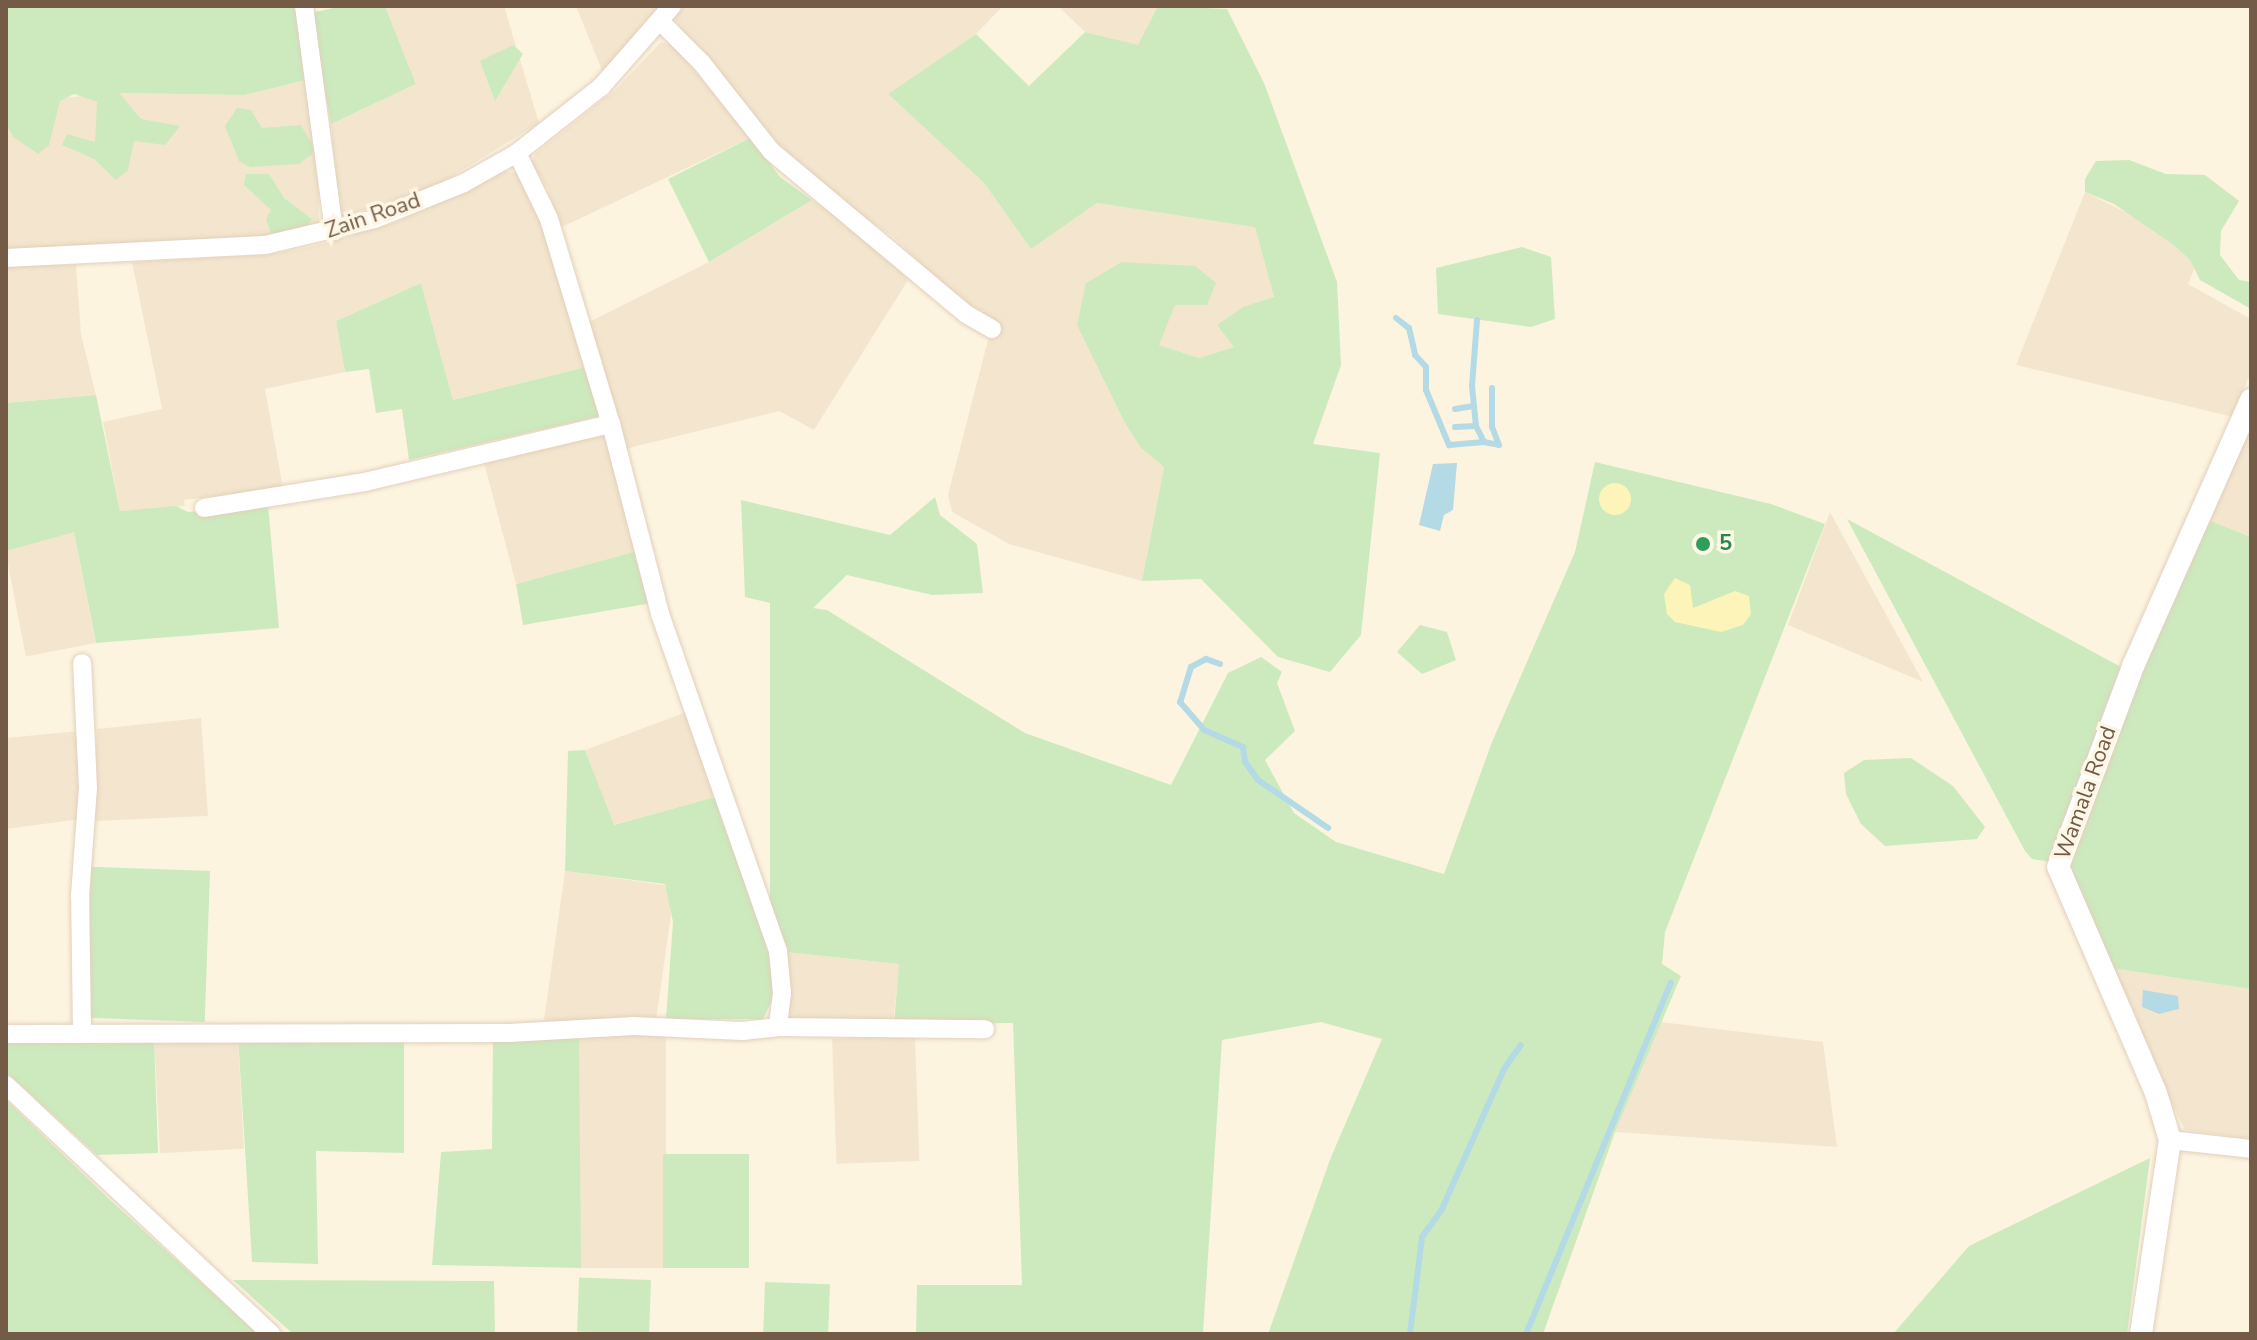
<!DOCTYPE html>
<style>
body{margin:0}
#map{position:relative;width:2257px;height:1340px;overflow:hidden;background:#fdf4e0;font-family:"Nunito Sans",sans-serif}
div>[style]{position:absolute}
.residential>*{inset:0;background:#f4e6ce;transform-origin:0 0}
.green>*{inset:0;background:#cceabe;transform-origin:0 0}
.sand>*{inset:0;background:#fdf4b9}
.round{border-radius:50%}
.water>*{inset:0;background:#b4dae6}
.stream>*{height:6px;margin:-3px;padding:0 3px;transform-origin:3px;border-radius:3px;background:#b4dae6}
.roads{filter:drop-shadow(0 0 2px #e1d0bc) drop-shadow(0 0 2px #e1d0bc)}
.minor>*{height:18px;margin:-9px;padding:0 9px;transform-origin:9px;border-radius:9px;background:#fff}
.tertiary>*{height:22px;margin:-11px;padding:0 11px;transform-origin:11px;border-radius:11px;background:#fff}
.dots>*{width:22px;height:22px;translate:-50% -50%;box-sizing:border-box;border:4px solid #fff7e6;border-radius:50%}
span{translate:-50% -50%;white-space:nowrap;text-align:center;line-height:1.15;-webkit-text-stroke:7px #fff7e6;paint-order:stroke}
.street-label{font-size:22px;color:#735b47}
.leisure-label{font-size:22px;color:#27864d;font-weight:700}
.left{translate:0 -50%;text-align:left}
.frame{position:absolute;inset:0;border:8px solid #735b47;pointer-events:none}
</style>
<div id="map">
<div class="residential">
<div style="clip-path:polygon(385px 6px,504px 6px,539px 123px,438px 185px,340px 218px,331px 124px,416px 84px)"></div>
<div style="clip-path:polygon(576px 6px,662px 6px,603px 73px)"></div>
<div style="clip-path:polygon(680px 6px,1003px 6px,976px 34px,888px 94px,984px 183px,1031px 249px,1097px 203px,1255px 226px,1274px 297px,1234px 347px,1199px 358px,1159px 345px,1106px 383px,1141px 448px,1164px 467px,1142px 581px,1009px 544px,952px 512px,948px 495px,993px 320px,974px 315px,892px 236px,804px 175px,683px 36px,675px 17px)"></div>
<div style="clip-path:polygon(1058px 6px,1158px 6px,1138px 46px,1085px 32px)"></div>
<div style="clip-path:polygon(661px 42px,675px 47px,750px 138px,562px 227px,547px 188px,531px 163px,535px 154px,615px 90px)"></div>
<div style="clip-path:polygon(306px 80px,317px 125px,319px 225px,301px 233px,6px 252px,6px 103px,118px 93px,245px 95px)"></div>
<div style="clip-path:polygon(501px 170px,518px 174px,532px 186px,586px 367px,453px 400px,421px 283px,336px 321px,345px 372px,265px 389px,283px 488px,184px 500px,185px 506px,120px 511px,103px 422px,162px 409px,132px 262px,274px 254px,322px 244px,397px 222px)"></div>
<div style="clip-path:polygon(2085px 192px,2202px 250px,2188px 284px,2251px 319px,2251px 372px,2233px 417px,2016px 365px)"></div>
<div style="clip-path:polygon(812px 200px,874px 242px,910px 277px,814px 430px,779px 411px,625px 449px,585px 324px,709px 262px)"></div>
<div style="clip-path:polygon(6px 264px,76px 265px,81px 334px,96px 395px,6px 403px)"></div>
<div style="clip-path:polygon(2251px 411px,2251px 537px,2206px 519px)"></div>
<div style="clip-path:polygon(601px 431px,608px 436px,637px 551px,516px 584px,483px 459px)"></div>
<div style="clip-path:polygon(1830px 512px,1923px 682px,1788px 625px)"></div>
<div style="left:74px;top:532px;width:113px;height:71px;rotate:79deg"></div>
<div style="clip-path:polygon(689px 711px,715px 797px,613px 825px,585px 750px)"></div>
<div style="clip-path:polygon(201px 718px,208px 816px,95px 821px,97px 729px)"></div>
<div style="clip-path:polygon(78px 731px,81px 819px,6px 829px,6px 738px)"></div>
<div style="left:565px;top:871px;width:111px;height:151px;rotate:8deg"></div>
<div style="left:786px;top:952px;width:114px;height:67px;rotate:6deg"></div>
<div style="clip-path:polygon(2104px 967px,2251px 989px,2251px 1139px,2185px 1130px)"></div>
<div style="clip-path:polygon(1661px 1022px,1823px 1042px,1837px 1147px,1615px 1132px)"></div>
<div style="left:579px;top:1034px;width:87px;height:234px"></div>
<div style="left:238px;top:1036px;width:113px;height:84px;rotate:87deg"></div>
<div style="left:915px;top:1036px;width:125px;height:83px;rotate:88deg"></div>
</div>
<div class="green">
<div style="clip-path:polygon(6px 6px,297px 6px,306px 80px,245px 95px,119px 93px,141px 119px,180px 126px,165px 145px,134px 141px,128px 170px,116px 180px,94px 159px,62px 145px,67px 134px,95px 142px,97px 102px,74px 94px,60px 101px,49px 145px,38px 154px,13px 137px,6px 124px)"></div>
<div style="clip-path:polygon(342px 6px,385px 6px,416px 84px,331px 124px,311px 13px)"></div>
<div style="clip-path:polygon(1158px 6px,1227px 9px,1264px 83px,1337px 282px,1341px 365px,1313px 444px,1380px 453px,1361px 635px,1330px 672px,1278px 657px,1201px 579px,1142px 581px,1164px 467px,1141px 448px,1124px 421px,1077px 325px,1086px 283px,1122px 262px,1195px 266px,1216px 283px,1207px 305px,1175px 305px,1159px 345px,1199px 358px,1234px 347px,1217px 325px,1243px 307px,1274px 297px,1255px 227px,1097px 203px,1031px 249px,984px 183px,888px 94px,976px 34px,1029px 86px,1085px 32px,1138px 45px)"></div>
<div style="clip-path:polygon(513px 45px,523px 54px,495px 101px,480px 61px)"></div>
<div style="clip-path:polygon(237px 108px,251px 110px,262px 128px,301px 125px,316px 151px,299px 164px,250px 167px,239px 161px,225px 126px)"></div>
<div style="clip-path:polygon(750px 138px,780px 177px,812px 200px,709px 262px,668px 179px)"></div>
<div style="clip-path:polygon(2129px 160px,2166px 174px,2205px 175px,2239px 201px,2221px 231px,2220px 255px,2239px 280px,2251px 282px,2251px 309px,2200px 280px,2190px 260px,2175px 246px,2114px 204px,2085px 192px,2085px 179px,2096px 161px)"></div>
<div style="clip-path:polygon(246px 174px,269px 174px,284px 198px,312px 219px,301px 233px,271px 234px,266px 219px,271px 210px,244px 185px)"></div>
<div style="clip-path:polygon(1522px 247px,1551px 257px,1555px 319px,1531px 327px,1438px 314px,1436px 268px)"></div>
<div style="clip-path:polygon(421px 283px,453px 400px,586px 367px,604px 415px,409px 460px,402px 409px,376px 413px,369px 369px,345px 372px,336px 321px)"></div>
<div style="clip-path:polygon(96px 395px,120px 511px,176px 506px,188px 512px,268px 504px,279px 628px,96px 643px,74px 532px,6px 551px,6px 403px)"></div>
<div style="clip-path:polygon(1595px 462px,1771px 504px,1825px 524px,1665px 932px,1662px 964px,1681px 976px,1615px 1132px,1543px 1334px,1268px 1334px,1331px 1157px,1382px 1039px,1321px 1022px,1222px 1040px,1203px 1334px,916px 1334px,917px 1285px,1022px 1285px,1013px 1023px,894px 1024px,899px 964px,786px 952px,770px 908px,770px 603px,745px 597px,741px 500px,890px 535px,935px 497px,940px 515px,977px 544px,983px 593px,932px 595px,847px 575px,813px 608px,827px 610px,1025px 733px,1171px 785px,1228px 673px,1261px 657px,1282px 672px,1277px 683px,1295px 731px,1265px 760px,1294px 813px,1336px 842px,1444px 874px,1492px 742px,1575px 552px)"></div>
<div style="clip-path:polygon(1847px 519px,2121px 667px,2052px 862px,2032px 859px,2025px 851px)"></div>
<div style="clip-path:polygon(2206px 519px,2251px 537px,2251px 989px,2104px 967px,2067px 872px,2138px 671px)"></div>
<div style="clip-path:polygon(637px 551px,652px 603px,523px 625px,516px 584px)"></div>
<div style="clip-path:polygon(1420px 625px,1447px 632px,1456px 660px,1422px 674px,1397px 652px)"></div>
<div style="clip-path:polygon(585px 750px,614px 825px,715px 797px,768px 936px,779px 986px,763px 1019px,666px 1019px,673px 922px,665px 884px,565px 871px,568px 751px)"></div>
<div style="clip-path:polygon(1911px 758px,1953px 786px,1985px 827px,1977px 839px,1885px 846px,1861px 824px,1846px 794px,1844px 773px,1864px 760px)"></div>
<div style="left:210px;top:871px;width:151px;height:119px;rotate:92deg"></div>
<div style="clip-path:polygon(493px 1033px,579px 1034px,581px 1268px,432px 1265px,441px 1152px,492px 1149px)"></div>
<div style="clip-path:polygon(404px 1035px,404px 1153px,316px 1151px,318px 1264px,252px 1262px,238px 1036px)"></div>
<div style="clip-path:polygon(6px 1037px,154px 1038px,158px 1153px,97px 1155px,6px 1072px)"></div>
<div style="clip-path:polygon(6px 1100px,110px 1200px,258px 1334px,6px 1334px)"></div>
<div style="left:663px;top:1154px;width:86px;height:114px"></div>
<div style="clip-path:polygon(2150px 1158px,2127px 1334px,1893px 1334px,1969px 1246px)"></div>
<div style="clip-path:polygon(233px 1280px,494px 1281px,495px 1334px,293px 1334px)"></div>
<div style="left:651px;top:1280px;width:54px;height:72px;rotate:92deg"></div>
<div style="left:765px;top:1282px;width:65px;height:52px;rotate:2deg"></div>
</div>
<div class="sand">
<div class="round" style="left:1599px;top:483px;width:32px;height:32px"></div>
<div style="clip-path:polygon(1675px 578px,1690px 585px,1693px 608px,1735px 591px,1749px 596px,1751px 614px,1743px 625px,1721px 632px,1675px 622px,1667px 614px,1664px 594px)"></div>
</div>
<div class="water">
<div style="clip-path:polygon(1457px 463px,1453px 510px,1444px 515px,1440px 531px,1419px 525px,1433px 464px)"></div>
<div style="clip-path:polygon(2143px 990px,2178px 996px,2179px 1009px,2159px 1014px,2142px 1007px)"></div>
</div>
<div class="stream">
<div style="left:1396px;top:318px;width:16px;rotate:38deg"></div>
<div style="left:1409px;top:328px;width:28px;rotate:77deg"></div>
<div style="left:1415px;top:355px;width:16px;rotate:47deg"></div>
<div style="left:1426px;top:367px;width:23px;rotate:90deg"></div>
<div style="left:1426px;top:390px;width:60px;rotate:67.3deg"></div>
<div style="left:1449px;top:445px;width:35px;rotate:-5deg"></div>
<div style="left:1477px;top:320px;width:66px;rotate:94.3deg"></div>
<div style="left:1472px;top:386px;width:40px;rotate:84.3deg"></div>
<div style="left:1476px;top:426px;width:18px;rotate:63deg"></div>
<div style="left:1484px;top:442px;width:15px;rotate:11deg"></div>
<div style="left:1499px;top:445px;width:19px;rotate:-111deg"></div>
<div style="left:1492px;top:427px;width:39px;rotate:-90deg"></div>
<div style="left:1455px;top:409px;width:19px;rotate:-9deg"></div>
<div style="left:1455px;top:427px;width:21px;rotate:-3deg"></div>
<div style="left:1220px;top:664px;width:15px;rotate:-160deg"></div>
<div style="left:1206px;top:659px;width:17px;rotate:152deg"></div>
<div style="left:1191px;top:667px;width:37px;rotate:107deg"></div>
<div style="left:1180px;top:702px;width:37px;rotate:49deg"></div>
<div style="left:1204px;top:730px;width:43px;rotate:23.6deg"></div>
<div style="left:1243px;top:747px;width:15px;rotate:82deg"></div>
<div style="left:1245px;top:762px;width:22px;rotate:54deg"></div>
<div style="left:1258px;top:780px;width:85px;rotate:34.4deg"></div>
<div style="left:1410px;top:1334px;width:98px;rotate:-82.9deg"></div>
<div style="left:1422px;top:1237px;width:34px;rotate:-54deg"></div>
<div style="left:1442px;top:1209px;width:153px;rotate:-66.1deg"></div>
<div style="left:1504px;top:1069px;width:29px;rotate:-55deg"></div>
<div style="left:1526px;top:1334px;width:380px;rotate:-67.6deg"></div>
</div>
<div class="roads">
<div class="minor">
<div style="left:304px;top:6px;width:227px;rotate:82.4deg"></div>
<div style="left:660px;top:21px;width:58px;rotate:45deg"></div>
<div style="left:701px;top:62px;width:113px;rotate:51.8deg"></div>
<div style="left:771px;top:151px;width:254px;rotate:39.9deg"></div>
<div style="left:966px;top:314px;width:30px;rotate:30deg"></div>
<div style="left:517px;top:153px;width:73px;rotate:64.1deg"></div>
<div style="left:549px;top:219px;width:214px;rotate:73.2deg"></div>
<div style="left:611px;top:424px;width:196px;rotate:75.5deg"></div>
<div style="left:660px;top:614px;width:357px;rotate:70.7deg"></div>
<div style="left:778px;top:951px;width:42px;rotate:84.6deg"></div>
<div style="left:782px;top:993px;width:34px;rotate:97deg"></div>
<div style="left:6px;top:258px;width:259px;rotate:-2.9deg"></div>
<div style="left:265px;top:245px;width:113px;rotate:-13.3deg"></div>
<div style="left:375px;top:219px;width:96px;rotate:-22deg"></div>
<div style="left:464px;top:183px;width:61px;rotate:-29.5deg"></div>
<div style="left:517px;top:153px;width:107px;rotate:-38.2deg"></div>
<div style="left:601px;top:87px;width:108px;rotate:-48.8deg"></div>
<div style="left:204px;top:508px;width:163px;rotate:-9.2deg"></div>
<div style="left:365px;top:482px;width:253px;rotate:-13.3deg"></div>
<div style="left:82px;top:1032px;width:136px;rotate:-90.8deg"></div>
<div style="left:80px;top:896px;width:108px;rotate:-85.8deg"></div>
<div style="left:88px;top:788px;width:125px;rotate:-92.7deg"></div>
<div style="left:6px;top:1034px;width:503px;rotate:-0.11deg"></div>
<div style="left:509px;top:1033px;width:125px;rotate:-3.2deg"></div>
<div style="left:634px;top:1026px;width:108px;rotate:2.7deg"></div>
<div style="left:742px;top:1031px;width:36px;rotate:-6deg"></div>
<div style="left:778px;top:1027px;width:207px;rotate:0.6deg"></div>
<div style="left:6px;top:1085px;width:364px;rotate:43.2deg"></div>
<div style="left:2170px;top:1140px;width:81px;rotate:6.3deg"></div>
</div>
<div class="tertiary">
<div style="left:2141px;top:1334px;width:196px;rotate:-81.5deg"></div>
<div style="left:2170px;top:1140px;width:49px;rotate:-106.6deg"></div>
<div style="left:2156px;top:1093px;width:246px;rotate:-113.4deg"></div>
<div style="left:2058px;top:867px;width:217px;rotate:-69.5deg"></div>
<div style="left:2134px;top:664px;width:289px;rotate:-66.1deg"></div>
</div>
</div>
<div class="dots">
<div style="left:1703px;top:544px;background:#2e9e5b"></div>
</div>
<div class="street-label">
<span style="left:373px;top:216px;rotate:-19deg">Zain Road</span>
<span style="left:2086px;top:793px;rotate:-70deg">Wamala Road</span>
</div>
<div class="leisure-label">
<span class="left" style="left:1719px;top:544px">5</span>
</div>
<div class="frame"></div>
</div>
